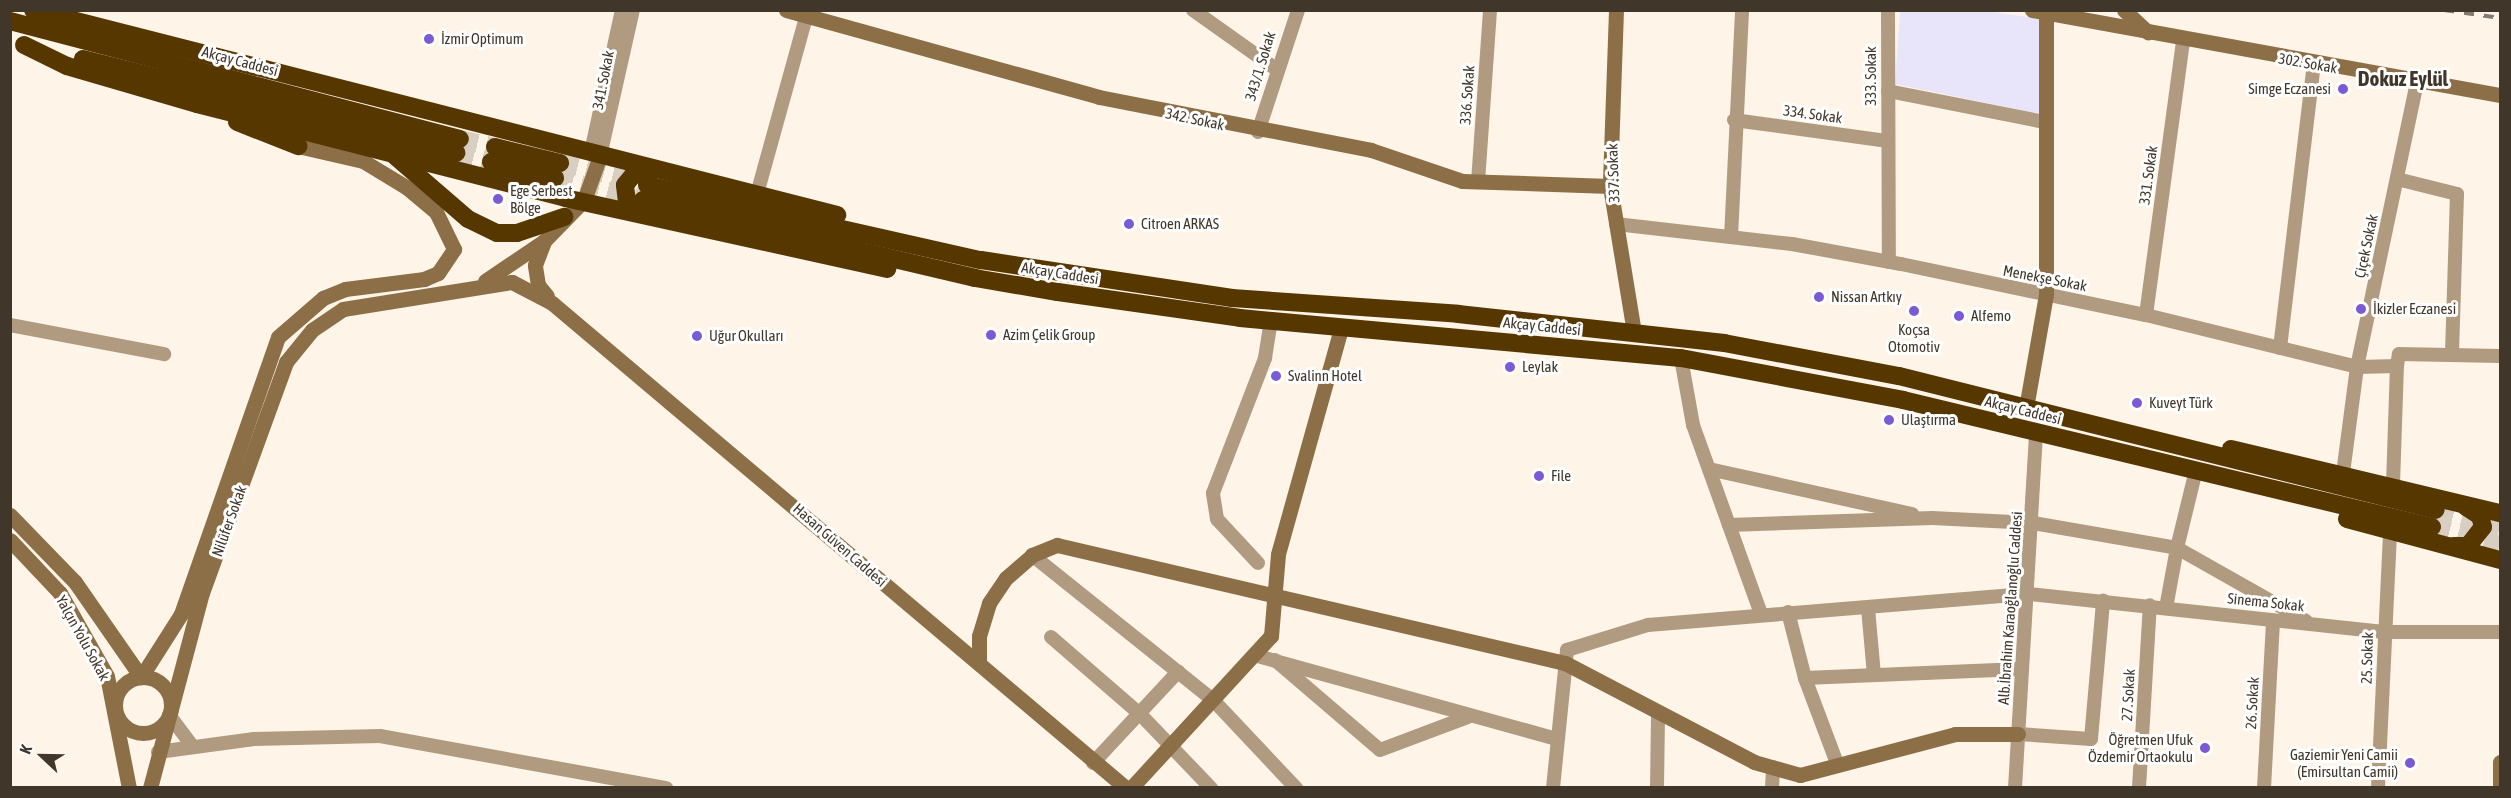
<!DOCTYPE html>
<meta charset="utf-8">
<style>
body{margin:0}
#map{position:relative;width:2511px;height:798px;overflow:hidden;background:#fef5e8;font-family:"Asap Condensed",sans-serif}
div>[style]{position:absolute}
.green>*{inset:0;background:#e8e5fb}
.highway-tunnel>*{height:18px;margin-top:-9px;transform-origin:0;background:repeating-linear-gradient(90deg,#d8cfc2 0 18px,transparent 0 27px)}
.street>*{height:14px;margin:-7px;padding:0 7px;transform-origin:7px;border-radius:7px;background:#b09b80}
.secondary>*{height:15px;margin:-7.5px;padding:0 7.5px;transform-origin:7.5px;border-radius:7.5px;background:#8d6f47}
.secondary>.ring{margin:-7.5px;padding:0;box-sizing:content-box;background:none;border:15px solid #8d6f47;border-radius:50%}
.highway>*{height:18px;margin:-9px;padding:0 9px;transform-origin:9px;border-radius:9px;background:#573700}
.rail>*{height:4px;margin-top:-2px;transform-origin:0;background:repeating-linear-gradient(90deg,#847b6e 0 10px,transparent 0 20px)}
.dots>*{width:16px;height:16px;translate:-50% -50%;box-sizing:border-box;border:3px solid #fff;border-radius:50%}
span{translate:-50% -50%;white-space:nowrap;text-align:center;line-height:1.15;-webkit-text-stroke:6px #fff;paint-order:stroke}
.poi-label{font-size:15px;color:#40362a}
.left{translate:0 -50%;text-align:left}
.right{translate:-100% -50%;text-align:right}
.street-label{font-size:15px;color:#40362a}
.district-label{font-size:21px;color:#40362a;font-weight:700}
.frame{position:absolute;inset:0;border:12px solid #40362a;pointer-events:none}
.north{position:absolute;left:12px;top:726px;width:60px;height:60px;-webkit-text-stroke:4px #fff;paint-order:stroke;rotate:292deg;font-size:16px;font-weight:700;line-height:24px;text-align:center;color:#40362a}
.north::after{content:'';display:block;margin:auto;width:21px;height:27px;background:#40362a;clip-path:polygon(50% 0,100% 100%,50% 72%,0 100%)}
</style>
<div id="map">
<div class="green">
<div style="clip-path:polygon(1979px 10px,2040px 19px,2040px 114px,1895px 84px,1900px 11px)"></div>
</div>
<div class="highway-tunnel">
<div style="left:460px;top:139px;width:36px;rotate:13deg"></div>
<div style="left:456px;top:153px;width:36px;rotate:14deg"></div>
<div style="left:560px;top:163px;width:86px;rotate:14.2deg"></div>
<div style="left:555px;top:178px;width:89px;rotate:13.7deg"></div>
<div style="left:2436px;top:510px;width:66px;rotate:14.9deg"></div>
<div style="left:2432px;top:527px;width:70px;rotate:14.8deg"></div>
</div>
<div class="street">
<div style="left:1193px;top:10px;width:102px;rotate:35.4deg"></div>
<div style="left:1888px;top:10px;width:252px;rotate:89.8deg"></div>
<div style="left:1888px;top:91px;width:160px;rotate:11.2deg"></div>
<div style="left:1734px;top:120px;width:154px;rotate:7.8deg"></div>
<div style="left:1258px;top:132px;width:128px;rotate:-71.8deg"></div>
<div style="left:591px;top:152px;width:145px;rotate:-77.7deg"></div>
<div style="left:600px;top:156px;width:150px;rotate:-77.3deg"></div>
<div style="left:2397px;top:179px;width:62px;rotate:14deg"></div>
<div style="left:2457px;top:194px;width:161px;rotate:91.8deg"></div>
<div style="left:1478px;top:182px;width:172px;rotate:-86deg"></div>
<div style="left:757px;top:194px;width:191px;rotate:-74.5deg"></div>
<div style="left:1616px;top:224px;width:177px;rotate:6.5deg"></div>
<div style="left:1792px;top:244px;width:111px;rotate:10.4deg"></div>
<div style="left:1901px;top:264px;width:250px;rotate:11.8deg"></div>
<div style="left:2146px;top:315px;width:217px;rotate:13.8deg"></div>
<div style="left:2357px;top:367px;width:107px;rotate:97.5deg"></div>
<div style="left:1731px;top:237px;width:227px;rotate:-87.2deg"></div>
<div style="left:2146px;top:315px;width:277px;rotate:-82.3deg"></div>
<div style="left:10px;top:325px;width:157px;rotate:10.7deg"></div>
<div style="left:2280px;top:348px;width:286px;rotate:-83.2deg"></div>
<div style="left:1681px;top:358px;width:68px;rotate:79.8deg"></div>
<div style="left:1693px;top:425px;width:201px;rotate:70.2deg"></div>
<div style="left:2397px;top:366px;width:12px;rotate:-81deg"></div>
<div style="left:2399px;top:354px;width:101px;rotate:1.1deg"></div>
<div style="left:1709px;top:469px;width:208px;rotate:12.5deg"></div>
<div style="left:2393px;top:485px;width:119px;rotate:-88.1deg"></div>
<div style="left:2397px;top:366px;width:40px;rotate:178.6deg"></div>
<div style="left:2357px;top:367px;width:291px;rotate:-78.1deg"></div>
<div style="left:1729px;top:525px;width:203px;rotate:-2deg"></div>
<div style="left:1932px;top:518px;width:101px;rotate:2.8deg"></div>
<div style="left:2033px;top:523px;width:146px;rotate:9.8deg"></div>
<div style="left:2177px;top:548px;width:72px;rotate:-76.3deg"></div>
<div style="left:1032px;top:555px;width:233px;rotate:38.7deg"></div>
<div style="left:1214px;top:701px;width:120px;rotate:46.7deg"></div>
<div style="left:1258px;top:563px;width:60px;rotate:-133deg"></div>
<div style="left:1217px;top:519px;width:26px;rotate:-99deg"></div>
<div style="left:1213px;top:493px;width:145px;rotate:-68.9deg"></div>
<div style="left:1265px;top:358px;width:37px;rotate:-81deg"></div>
<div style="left:1868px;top:608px;width:67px;rotate:84.9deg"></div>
<div style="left:2166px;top:608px;width:61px;rotate:-79.6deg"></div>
<div style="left:2177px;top:548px;width:148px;rotate:29.5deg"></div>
<div style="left:1788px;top:612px;width:68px;rotate:75.6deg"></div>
<div style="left:1051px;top:637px;width:118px;rotate:40.9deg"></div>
<div style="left:1140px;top:714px;width:103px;rotate:46.2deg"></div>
<div style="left:1254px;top:655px;width:314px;rotate:15.5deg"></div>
<div style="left:1275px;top:660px;width:138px;rotate:40.6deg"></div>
<div style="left:1380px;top:750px;width:94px;rotate:-20.6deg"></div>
<div style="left:169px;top:715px;width:39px;rotate:53deg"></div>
<div style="left:2018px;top:734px;width:73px;rotate:3.9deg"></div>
<div style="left:2091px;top:739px;width:139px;rotate:-85deg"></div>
<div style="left:158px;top:752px;width:97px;rotate:-7.7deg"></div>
<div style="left:254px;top:739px;width:126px;rotate:-1.4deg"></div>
<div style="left:380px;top:736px;width:291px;rotate:10.3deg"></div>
<div style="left:1093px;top:763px;width:125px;rotate:-47deg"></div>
<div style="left:1838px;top:766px;width:94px;rotate:-110.6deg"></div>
<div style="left:1805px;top:678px;width:216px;rotate:-2.4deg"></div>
<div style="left:1553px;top:788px;width:139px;rotate:-84.2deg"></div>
<div style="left:1567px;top:650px;width:85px;rotate:-17.2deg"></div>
<div style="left:1648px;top:625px;width:382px;rotate:-4.7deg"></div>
<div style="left:2029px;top:594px;width:357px;rotate:6.1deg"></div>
<div style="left:2384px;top:632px;width:116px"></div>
<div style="left:1657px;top:788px;width:76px;rotate:-89.2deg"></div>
<div style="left:1772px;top:788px;width:21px;rotate:-87deg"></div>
<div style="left:2015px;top:788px;width:357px;rotate:-86.6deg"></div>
<div style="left:2139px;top:788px;width:183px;rotate:-86.6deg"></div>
<div style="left:2264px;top:788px;width:167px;rotate:-86.9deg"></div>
<div style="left:2378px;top:788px;width:257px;rotate:-87.3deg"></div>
</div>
<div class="secondary">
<div style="left:786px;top:10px;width:325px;rotate:15.5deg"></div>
<div style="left:1099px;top:97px;width:277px;rotate:11deg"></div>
<div style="left:1371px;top:150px;width:96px;rotate:18.8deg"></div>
<div style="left:1462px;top:181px;width:148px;rotate:1.9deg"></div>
<div style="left:1616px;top:10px;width:176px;rotate:92deg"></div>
<div style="left:1610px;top:186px;width:149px;rotate:80.7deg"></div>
<div style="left:2032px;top:10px;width:476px;rotate:10.3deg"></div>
<div style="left:2124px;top:10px;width:33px;rotate:43deg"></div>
<div style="left:485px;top:281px;width:71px;rotate:-34.1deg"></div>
<div style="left:547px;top:296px;width:14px;rotate:-129deg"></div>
<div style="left:538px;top:285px;width:20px;rotate:-99deg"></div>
<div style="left:535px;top:265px;width:26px;rotate:-69deg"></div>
<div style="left:544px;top:241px;width:57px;rotate:-45.7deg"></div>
<div style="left:584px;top:200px;width:47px;rotate:-70deg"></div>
<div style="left:2026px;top:408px;width:116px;rotate:-80deg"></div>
<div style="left:2046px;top:294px;width:281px;rotate:-90deg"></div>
<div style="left:10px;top:515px;width:93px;rotate:45.9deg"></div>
<div style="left:75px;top:582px;width:116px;rotate:55.2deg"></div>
<div style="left:10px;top:540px;width:73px;rotate:46.7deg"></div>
<div style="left:60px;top:593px;width:95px;rotate:60.5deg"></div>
<div style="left:107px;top:676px;width:114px;rotate:78.9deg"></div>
<div style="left:979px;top:660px;width:24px;rotate:-90deg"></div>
<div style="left:979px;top:636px;width:34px;rotate:-73deg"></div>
<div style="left:989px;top:603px;width:30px;rotate:-56deg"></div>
<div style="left:1006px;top:578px;width:35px;rotate:-41deg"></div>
<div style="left:1032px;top:555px;width:27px;rotate:-22deg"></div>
<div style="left:1057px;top:545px;width:522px;rotate:13.08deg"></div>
<div style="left:1565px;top:663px;width:213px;rotate:27.6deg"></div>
<div style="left:1754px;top:762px;width:48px;rotate:15.8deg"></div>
<div style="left:1800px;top:775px;width:160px;rotate:-14.8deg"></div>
<div style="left:1955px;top:734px;width:63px"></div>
<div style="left:141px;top:677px;width:75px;rotate:-57.6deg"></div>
<div style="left:181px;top:614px;width:293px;rotate:-70.7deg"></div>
<div style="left:278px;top:337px;width:60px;rotate:-40.9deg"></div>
<div style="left:323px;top:298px;width:24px;rotate:-22deg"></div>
<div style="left:345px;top:289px;width:80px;rotate:-7.2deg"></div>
<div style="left:424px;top:279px;width:15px;rotate:-23deg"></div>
<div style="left:438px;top:273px;width:29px;rotate:-56deg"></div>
<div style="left:454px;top:249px;width:41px;rotate:-115.9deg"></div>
<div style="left:436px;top:212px;width:39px;rotate:-140deg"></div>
<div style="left:406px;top:187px;width:50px;rotate:-148.8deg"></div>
<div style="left:363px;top:161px;width:67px;rotate:-167deg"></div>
<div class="ring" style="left:115px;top:677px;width:41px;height:41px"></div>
<div style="left:150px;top:788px;width:202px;rotate:-75.1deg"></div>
<div style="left:202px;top:593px;width:246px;rotate:-70deg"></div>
<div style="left:286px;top:362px;width:41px;rotate:-50.9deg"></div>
<div style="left:312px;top:330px;width:37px;rotate:-34deg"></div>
<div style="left:343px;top:309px;width:171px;rotate:-9.1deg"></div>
<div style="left:512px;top:282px;width:45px;rotate:27.7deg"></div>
<div style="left:552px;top:303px;width:751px;rotate:40.2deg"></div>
<div style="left:1131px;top:788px;width:207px;rotate:-47.4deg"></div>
<div style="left:1271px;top:636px;width:82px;rotate:-85.1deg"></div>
<div style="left:1278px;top:554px;width:235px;rotate:-74.4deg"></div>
<div style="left:2500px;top:788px;width:26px;rotate:-90deg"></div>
</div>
<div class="highway">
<div style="left:33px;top:10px;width:830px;rotate:14.3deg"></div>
<div style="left:10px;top:21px;width:465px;rotate:14.7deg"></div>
<div style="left:24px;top:45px;width:48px;rotate:26deg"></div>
<div style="left:67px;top:66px;width:135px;rotate:16.3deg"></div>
<div style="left:197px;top:104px;width:380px;rotate:14.3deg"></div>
<div style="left:565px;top:198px;width:330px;rotate:12.4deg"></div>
<div style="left:83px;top:59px;width:385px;rotate:14.1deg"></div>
<div style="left:237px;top:122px;width:66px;rotate:21.5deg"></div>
<div style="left:495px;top:147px;width:67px;rotate:13.8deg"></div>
<div style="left:395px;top:156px;width:96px;rotate:40.8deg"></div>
<div style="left:468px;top:219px;width:32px;rotate:26deg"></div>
<div style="left:497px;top:233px;width:20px"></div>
<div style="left:517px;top:233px;width:50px;rotate:-18.8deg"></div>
<div style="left:491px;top:162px;width:66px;rotate:14deg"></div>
<div style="left:647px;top:185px;width:342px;rotate:12.7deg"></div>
<div style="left:981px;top:260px;width:254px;rotate:8.6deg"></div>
<div style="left:1232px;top:298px;width:227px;rotate:4deg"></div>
<div style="left:1458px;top:314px;width:268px;rotate:6.2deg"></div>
<div style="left:1724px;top:343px;width:178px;rotate:10.7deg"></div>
<div style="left:1899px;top:376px;width:553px;rotate:14.01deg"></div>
<div style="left:643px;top:200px;width:341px;rotate:13.2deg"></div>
<div style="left:975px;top:278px;width:84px;rotate:9.6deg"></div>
<div style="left:1058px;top:292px;width:184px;rotate:8.1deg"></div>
<div style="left:1240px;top:318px;width:443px;rotate:5.2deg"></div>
<div style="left:1681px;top:358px;width:226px;rotate:10.7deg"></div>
<div style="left:1903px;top:400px;width:544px;rotate:13.5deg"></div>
<div style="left:636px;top:212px;width:13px;rotate:-132deg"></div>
<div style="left:627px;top:202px;width:17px;rotate:-97deg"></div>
<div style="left:625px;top:185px;width:13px;rotate:-51deg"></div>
<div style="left:633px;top:175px;width:20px;rotate:-15deg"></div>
<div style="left:2231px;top:449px;width:277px;rotate:13.4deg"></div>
<div style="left:2347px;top:519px;width:158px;rotate:15deg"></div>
<div style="left:2453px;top:546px;width:15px"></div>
<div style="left:2468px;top:546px;width:24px;rotate:-52deg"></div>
<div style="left:2483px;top:527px;width:11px;rotate:-105deg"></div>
<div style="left:2480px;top:516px;width:17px;rotate:-147deg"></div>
</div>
<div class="rail">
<div style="left:2444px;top:10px;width:57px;rotate:8.1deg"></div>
</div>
<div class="dots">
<div style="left:429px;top:39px;background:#7b5ad5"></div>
<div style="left:2343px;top:89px;background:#7b5ad5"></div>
<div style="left:498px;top:199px;background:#7b5ad5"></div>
<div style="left:1129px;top:224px;background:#7b5ad5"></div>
<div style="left:1819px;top:297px;background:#7b5ad5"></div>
<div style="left:2361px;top:309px;background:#7b5ad5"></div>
<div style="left:1914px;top:311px;background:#7b5ad5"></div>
<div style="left:1959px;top:316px;background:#7b5ad5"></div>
<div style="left:991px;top:335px;background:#7b5ad5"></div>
<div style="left:697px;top:336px;background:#7b5ad5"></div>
<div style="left:1510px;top:367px;background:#7b5ad5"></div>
<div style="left:1276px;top:376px;background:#7b5ad5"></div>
<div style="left:2137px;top:403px;background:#7b5ad5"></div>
<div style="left:1889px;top:420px;background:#7b5ad5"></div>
<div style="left:1539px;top:476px;background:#7b5ad5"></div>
<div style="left:2205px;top:748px;background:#7b5ad5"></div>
<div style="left:2410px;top:763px;background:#7b5ad5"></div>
</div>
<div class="poi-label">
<span class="left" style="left:441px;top:39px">İzmir Optimum</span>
<span class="right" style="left:2331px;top:89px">Simge Eczanesi</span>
<span class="left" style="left:510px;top:199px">Ege Serbest<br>Bölge</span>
<span class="left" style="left:1141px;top:224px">Citroen ARKAS</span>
<span class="left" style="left:1831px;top:297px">Nissan Artkıy</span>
<span class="left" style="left:2373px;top:309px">İkizler Eczanesi</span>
<span class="left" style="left:1971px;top:316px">Alfemo</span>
<span style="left:1914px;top:338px">Koçsa<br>Otomotiv</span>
<span class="left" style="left:1003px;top:335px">Azim Çelik Group</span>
<span class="left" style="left:709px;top:336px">Uğur Okulları</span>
<span class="left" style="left:1522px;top:367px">Leylak</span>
<span class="left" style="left:1288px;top:376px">Svalinn Hotel</span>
<span class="left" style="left:2149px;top:403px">Kuveyt Türk</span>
<span class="left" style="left:1901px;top:420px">Ulaştırma</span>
<span class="left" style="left:1551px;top:476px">File</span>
<span class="right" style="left:2193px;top:748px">Öğretmen Ufuk<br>Özdemir Ortaokulu</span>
<span class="right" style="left:2398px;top:763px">Gaziemir Yeni Camii<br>(Emirsultan Camii)</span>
</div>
<div class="street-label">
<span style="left:240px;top:61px;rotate:15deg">Akçay Caddesi</span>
<span style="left:2308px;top:63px;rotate:10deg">302. Sokak</span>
<span style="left:1260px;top:66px;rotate:-73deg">343/1. Sokak</span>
<span style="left:1871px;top:76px;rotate:-90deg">333. Sokak</span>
<span style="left:603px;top:80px;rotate:-79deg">341. Sokak</span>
<span style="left:1467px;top:95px;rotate:-86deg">336. Sokak</span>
<span style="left:1813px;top:114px;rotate:8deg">334. Sokak</span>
<span style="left:1195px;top:119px;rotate:12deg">342. Sokak</span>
<span style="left:1613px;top:173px;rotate:-92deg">337. Sokak</span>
<span style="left:2148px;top:175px;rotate:-82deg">331. Sokak</span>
<span style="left:2366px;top:246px;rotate:-78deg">Çiçek Sokak</span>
<span style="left:1060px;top:273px;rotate:9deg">Akçay Caddesi</span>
<span style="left:2045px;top:278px;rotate:11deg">Menekşe Sokak</span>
<span style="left:1542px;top:326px;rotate:6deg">Akçay Caddesi</span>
<span style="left:2023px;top:410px;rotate:14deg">Akçay Caddesi</span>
<span style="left:229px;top:521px;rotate:-70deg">Nilüfer Sokak</span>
<span style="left:840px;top:545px;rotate:41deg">Hasan Güven Caddesi</span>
<span style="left:2266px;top:602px;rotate:6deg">Sinema Sokak</span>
<span style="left:2010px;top:608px;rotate:-86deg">Alb.İbrahim Karaoğlanoğlu Caddesi</span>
<span style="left:83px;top:638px;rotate:61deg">Yalçın Yolu Sokak</span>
<span style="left:2367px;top:658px;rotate:-88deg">25. Sokak</span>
<span style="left:2128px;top:695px;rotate:-87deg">27. Sokak</span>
<span style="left:2252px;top:703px;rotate:-87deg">26. Sokak</span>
</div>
<div class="district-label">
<span style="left:2403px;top:78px">Dokuz Eylül</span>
</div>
<div class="frame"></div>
<div class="north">K</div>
</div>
